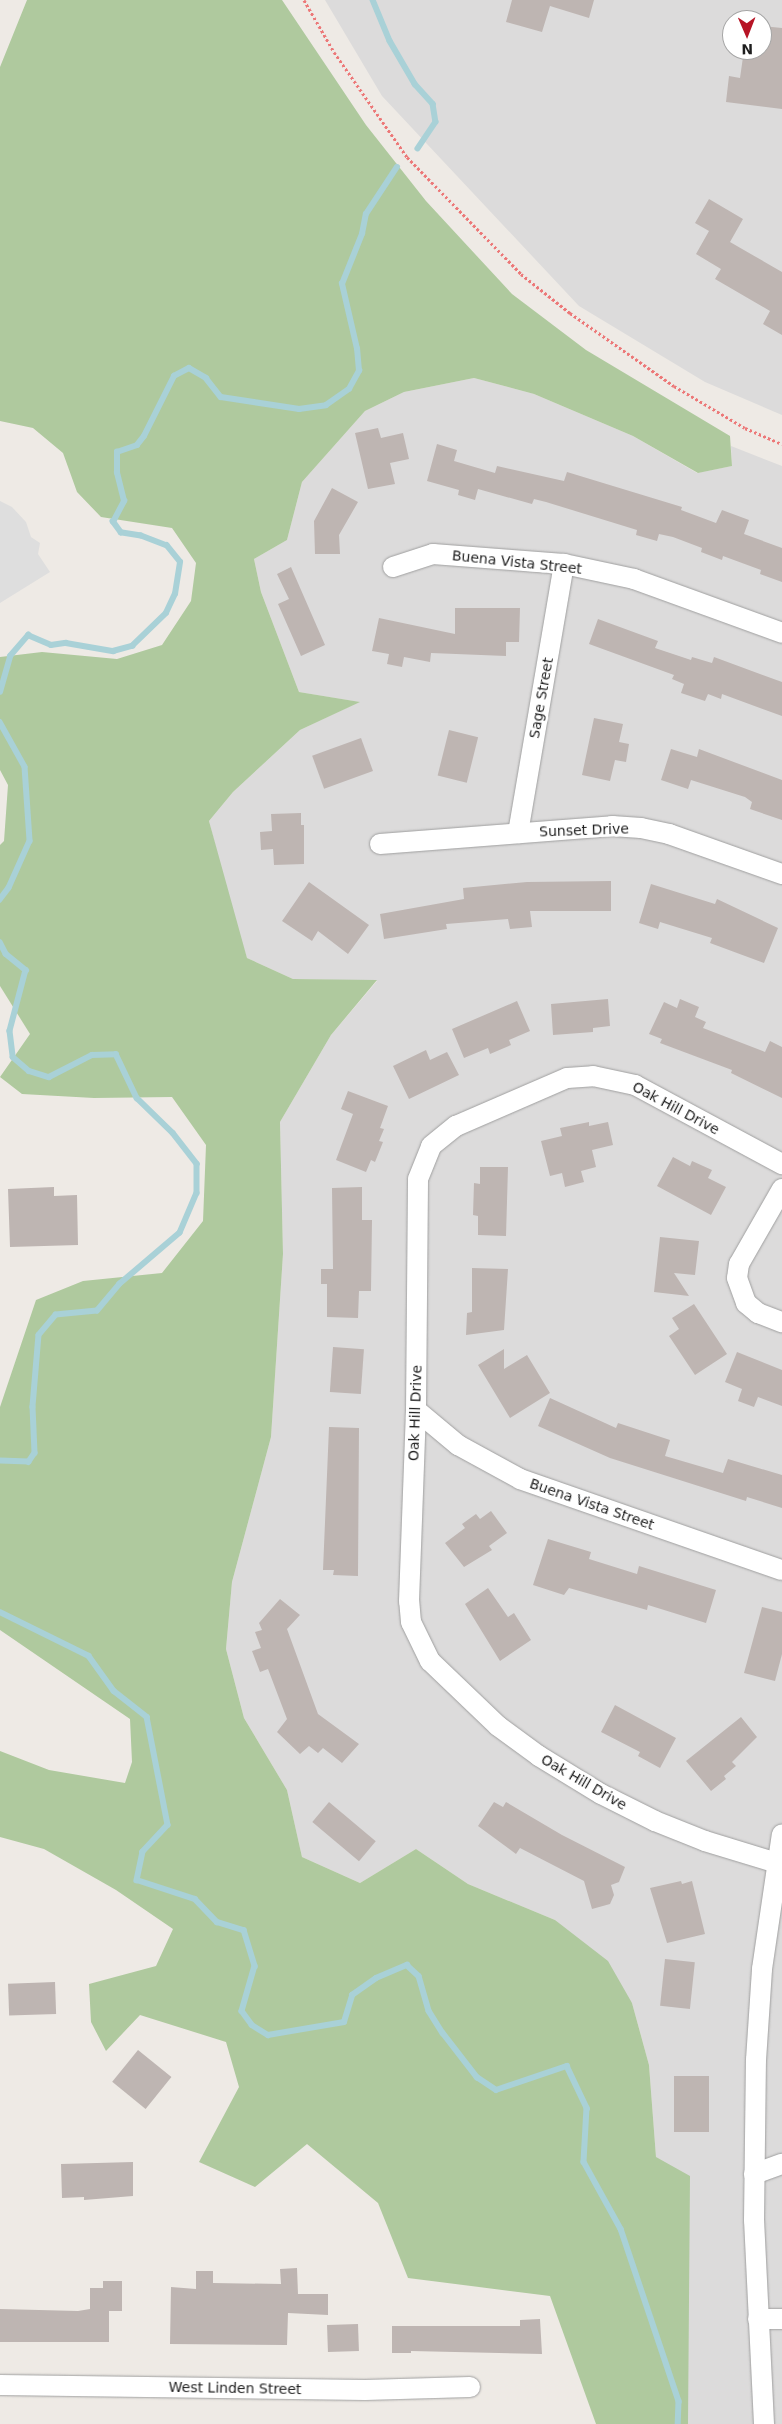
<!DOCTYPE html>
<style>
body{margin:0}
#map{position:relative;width:782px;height:2424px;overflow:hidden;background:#eeeae5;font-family:"DejaVu Sans",sans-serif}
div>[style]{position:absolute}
.residential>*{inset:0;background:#dcdbdb}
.forest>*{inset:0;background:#afc99e}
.parking>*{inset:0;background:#dedede}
.stream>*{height:5.5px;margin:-2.75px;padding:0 2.75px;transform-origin:2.75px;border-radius:2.75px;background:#a9d1d7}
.building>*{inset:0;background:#beb5b2;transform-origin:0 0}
.path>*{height:3px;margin-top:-1.5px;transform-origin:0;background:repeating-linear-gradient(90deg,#ec7878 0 2.5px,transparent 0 5px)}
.roads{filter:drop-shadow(0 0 1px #9f9f9f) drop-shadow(0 0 1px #9f9f9f)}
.street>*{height:20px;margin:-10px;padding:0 10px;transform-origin:10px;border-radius:10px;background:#fff}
span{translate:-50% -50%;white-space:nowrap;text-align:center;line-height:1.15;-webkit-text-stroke:5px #fff;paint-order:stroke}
.street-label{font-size:14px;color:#1e1e1e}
.north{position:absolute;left:722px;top:10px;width:50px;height:50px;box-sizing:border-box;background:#fff;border:1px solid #a5a5a5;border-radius:50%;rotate:179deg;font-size:14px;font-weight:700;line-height:20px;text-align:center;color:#1e1e1e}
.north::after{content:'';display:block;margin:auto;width:18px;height:22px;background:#b71425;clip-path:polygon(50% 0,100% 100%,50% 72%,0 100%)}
</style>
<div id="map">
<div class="residential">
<div style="clip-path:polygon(evenodd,325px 0,782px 0,782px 415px,705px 382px,579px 306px,382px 96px,325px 0,732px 20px,762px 20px,762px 50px,732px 50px,732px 20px)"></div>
<div style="clip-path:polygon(474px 378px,534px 394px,633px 436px,697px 473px,732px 466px,731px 446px,782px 466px,782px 2424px,688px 2424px,656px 2157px,649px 2065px,632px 2003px,555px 1920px,468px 1884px,416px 1849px,360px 1883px,302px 1857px,287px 1790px,244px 1718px,226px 1649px,232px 1582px,271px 1437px,283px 1254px,280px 1122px,331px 1035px,377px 981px,293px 979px,247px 958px,234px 918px,209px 821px,233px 792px,300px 730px,359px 702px,299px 692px,261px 592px,254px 559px,287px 540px,302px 482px,365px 411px,404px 392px)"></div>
</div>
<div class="forest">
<div style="clip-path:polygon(27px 0,282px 0,366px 125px,426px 201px,512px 294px,586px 350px,730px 436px,732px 466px,698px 473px,633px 436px,534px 394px,474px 378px,404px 392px,365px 411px,302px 482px,287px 540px,254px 559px,261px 592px,299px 692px,360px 702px,300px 730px,233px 792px,209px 821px,247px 958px,293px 979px,377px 980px,331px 1035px,280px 1122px,283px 1254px,271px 1437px,232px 1582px,226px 1649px,244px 1718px,287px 1790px,302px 1857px,360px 1883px,416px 1849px,468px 1884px,555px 1920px,608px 1961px,632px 2003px,649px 2065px,656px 2157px,690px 2176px,688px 2424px,596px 2424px,550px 2296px,408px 2278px,378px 2203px,307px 2144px,255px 2187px,199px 2162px,239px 2087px,226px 2042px,140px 2015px,106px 2051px,91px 2022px,89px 1984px,156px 1966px,173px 1929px,116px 1890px,44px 1849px,0 1837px,0 1751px,49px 1770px,125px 1783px,132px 1762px,130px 1719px,0 1630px,0 1407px,36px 1300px,83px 1281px,162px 1273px,203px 1221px,206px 1145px,172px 1097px,94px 1098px,22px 1094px,0 1077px,30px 1034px,0 986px,0 845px,4px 841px,8px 785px,0 770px,0 657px,42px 652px,117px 659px,162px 645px,191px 601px,196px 563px,172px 528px,101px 517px,77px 492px,63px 453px,33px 428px,0 421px,0 67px)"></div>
</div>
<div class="parking">
<div style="clip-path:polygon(0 501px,12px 507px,26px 522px,31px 537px,40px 543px,38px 554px,50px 572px,0 603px)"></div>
</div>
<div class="stream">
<div style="left:373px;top:0;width:44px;rotate:67.5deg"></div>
<div style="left:390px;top:41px;width:50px;rotate:59.8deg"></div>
<div style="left:415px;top:84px;width:27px;rotate:48deg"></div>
<div style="left:433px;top:104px;width:18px;rotate:81deg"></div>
<div style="left:436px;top:122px;width:32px;rotate:124deg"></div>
<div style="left:0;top:692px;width:37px;rotate:-74deg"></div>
<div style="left:10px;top:656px;width:28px;rotate:-49deg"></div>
<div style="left:28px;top:635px;width:25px;rotate:23deg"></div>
<div style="left:51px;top:645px;width:15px;rotate:-8deg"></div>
<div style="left:66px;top:643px;width:48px;rotate:9.7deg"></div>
<div style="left:113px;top:651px;width:20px;rotate:-15deg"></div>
<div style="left:132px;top:646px;width:47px;rotate:-44.1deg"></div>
<div style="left:166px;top:613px;width:21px;rotate:-65deg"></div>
<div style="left:175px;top:594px;width:32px;rotate:-81deg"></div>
<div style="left:180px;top:562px;width:21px;rotate:-129deg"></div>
<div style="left:167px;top:546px;width:28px;rotate:-159deg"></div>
<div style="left:141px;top:536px;width:20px;rotate:-171deg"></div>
<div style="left:121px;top:533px;width:14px;rotate:-126deg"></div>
<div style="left:113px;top:522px;width:24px;rotate:-62deg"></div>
<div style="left:124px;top:501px;width:29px;rotate:-104deg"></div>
<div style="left:117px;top:473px;width:21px;rotate:-90deg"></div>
<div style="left:117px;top:452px;width:21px;rotate:-19deg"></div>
<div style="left:137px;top:445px;width:11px;rotate:-52deg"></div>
<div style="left:144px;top:436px;width:67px;rotate:-63.4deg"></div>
<div style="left:174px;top:376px;width:17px;rotate:-28deg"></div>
<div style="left:189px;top:368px;width:20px;rotate:30deg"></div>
<div style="left:206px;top:378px;width:24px;rotate:52deg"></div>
<div style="left:221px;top:397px;width:79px;rotate:8.7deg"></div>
<div style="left:299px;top:409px;width:27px;rotate:-8deg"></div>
<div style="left:326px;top:405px;width:28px;rotate:-35deg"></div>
<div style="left:349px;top:389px;width:21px;rotate:-61deg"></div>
<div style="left:359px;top:371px;width:22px;rotate:-95deg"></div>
<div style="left:357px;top:349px;width:67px;rotate:-103deg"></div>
<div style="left:342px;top:284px;width:54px;rotate:-68.2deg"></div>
<div style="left:362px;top:234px;width:20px;rotate:-79deg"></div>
<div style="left:366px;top:214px;width:56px;rotate:-56.6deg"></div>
<div style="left:0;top:722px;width:51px;rotate:60.9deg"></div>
<div style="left:25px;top:767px;width:74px;rotate:86.1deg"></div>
<div style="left:30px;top:841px;width:51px;rotate:114.1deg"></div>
<div style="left:9px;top:888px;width:15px;rotate:127deg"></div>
<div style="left:0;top:942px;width:13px;rotate:63deg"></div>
<div style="left:6px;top:954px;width:26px;rotate:39deg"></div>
<div style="left:26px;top:970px;width:63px;rotate:104.7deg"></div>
<div style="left:10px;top:1031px;width:26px;rotate:83deg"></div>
<div style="left:13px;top:1057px;width:21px;rotate:41deg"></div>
<div style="left:29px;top:1071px;width:21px;rotate:17deg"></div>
<div style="left:49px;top:1077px;width:48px;rotate:-27.1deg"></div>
<div style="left:92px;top:1055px;width:24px;rotate:-2deg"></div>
<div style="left:116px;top:1054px;width:49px;rotate:64.5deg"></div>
<div style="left:137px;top:1098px;width:50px;rotate:44.2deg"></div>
<div style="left:173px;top:1133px;width:39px;rotate:52deg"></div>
<div style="left:197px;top:1164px;width:29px;rotate:90deg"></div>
<div style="left:197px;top:1193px;width:43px;rotate:113deg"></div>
<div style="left:180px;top:1233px;width:79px;rotate:139.6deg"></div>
<div style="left:120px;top:1284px;width:35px;rotate:130deg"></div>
<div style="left:97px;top:1311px;width:41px;rotate:174.4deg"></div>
<div style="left:56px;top:1315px;width:26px;rotate:130deg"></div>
<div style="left:39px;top:1335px;width:72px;rotate:94.8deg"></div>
<div style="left:33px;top:1407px;width:46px;rotate:87.5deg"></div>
<div style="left:35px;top:1453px;width:11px;rotate:124deg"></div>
<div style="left:29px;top:1462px;width:29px;rotate:-178deg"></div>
<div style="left:0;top:1612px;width:99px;rotate:26.3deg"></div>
<div style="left:89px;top:1656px;width:43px;rotate:54.5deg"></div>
<div style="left:114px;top:1691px;width:42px;rotate:38.2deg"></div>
<div style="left:147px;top:1717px;width:110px;rotate:79deg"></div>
<div style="left:168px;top:1825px;width:37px;rotate:133deg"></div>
<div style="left:143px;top:1852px;width:29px;rotate:102deg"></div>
<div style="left:137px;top:1880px;width:61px;rotate:18.1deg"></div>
<div style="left:195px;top:1899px;width:32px;rotate:46deg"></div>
<div style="left:217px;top:1922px;width:28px;rotate:17deg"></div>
<div style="left:244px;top:1930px;width:38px;rotate:73deg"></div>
<div style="left:255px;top:1966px;width:47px;rotate:106.1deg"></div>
<div style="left:242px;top:2011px;width:17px;rotate:54deg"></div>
<div style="left:252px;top:2025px;width:19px;rotate:32deg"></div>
<div style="left:268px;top:2035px;width:77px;rotate:-9.7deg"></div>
<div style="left:344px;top:2022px;width:28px;rotate:-73deg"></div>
<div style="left:352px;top:1995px;width:29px;rotate:-35deg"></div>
<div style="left:376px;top:1978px;width:34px;rotate:-23deg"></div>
<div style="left:407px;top:1965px;width:16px;rotate:43deg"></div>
<div style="left:419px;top:1976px;width:36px;rotate:74deg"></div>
<div style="left:429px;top:2011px;width:26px;rotate:58deg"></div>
<div style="left:443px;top:2033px;width:56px;rotate:52.3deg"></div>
<div style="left:477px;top:2077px;width:23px;rotate:34deg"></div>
<div style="left:496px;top:2090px;width:75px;rotate:-18.7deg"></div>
<div style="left:567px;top:2066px;width:47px;rotate:64.5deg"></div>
<div style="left:587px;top:2108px;width:54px;rotate:93.2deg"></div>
<div style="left:584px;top:2162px;width:77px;rotate:61.1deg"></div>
<div style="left:621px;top:2229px;width:182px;rotate:71.4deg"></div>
<div style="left:679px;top:2401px;width:23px;rotate:92deg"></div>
</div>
<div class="building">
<div style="clip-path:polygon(512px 0,594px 0,589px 18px,550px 6px,542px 32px,506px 22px)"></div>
<div style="clip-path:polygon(762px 26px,782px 28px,782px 109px,726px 102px,729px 76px,740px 78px,744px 50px,762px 50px)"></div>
<div style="clip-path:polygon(709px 199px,743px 219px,730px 242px,782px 272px,782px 335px,763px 324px,770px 311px,715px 279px,721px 269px,696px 254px,709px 231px,695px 223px)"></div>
<div style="clip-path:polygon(378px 428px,381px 438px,403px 433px,409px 459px,390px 463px,395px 484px,368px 489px,355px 433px)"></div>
<div style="clip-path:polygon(437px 444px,457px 450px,454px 461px,495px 473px,497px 466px,564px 481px,567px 472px,682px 507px,681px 510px,716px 523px,722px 510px,749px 520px,744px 534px,782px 548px,782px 582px,760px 574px,761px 570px,723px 556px,722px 560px,701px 552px,702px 548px,673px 537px,659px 534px,657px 541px,636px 535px,637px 530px,546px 502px,534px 499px,532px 504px,478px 489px,475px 500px,458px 495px,459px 490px,427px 481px)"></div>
<div style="clip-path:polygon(332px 488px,358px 502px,339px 535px,340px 554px,315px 554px,314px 521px)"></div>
<div style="clip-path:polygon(291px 567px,325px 645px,301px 656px,278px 604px,289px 599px,277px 574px)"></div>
<div style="clip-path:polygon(455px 608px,520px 608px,519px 642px,506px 642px,506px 656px,431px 653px,430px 662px,404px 657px,402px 667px,387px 664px,389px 654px,372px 651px,379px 618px,455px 634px)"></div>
<div style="clip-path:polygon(598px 619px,658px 641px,655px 648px,691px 660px,692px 657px,712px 663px,714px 657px,782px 682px,782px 716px,722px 694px,721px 699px,708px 694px,705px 701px,681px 693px,684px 684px,672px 679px,674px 675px,589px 644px)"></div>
<div style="clip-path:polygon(594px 718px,623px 724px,619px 742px,629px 744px,626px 762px,615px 760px,610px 781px,582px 775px)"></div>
<div style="left:449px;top:730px;width:30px;height:47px;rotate:14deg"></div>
<div style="left:361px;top:738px;width:35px;height:52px;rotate:70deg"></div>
<div style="clip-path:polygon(671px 749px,697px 757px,699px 749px,782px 780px,782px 820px,750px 809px,752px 802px,745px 797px,691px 780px,688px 789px,661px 780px)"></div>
<div style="clip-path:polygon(301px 813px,301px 825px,304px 825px,304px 864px,274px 865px,273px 849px,261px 850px,260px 832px,272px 831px,271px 814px)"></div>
<div style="clip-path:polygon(611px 881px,611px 911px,530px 911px,532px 927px,510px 929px,508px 919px,446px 924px,447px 929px,384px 939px,380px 914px,464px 899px,463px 888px,527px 882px)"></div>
<div style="clip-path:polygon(309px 882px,369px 925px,348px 954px,318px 931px,312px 941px,282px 921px)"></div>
<div style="clip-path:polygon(651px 884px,715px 904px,717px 899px,778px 928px,764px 963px,710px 943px,712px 938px,660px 922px,658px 929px,639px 923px)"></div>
<div style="clip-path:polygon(608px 999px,610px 1026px,593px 1028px,593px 1032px,553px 1035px,551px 1004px)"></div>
<div style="clip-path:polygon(680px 999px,699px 1007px,695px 1017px,706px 1022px,703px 1028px,765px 1052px,770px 1041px,782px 1047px,782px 1098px,731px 1073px,732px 1070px,660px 1043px,662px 1039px,649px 1034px,664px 1002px,677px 1008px)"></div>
<div style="clip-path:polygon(517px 1001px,530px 1031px,509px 1040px,511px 1045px,490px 1054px,488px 1048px,464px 1058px,452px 1029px)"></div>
<div style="clip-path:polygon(426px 1050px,430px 1060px,447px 1052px,459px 1075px,409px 1099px,393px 1066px)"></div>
<div style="clip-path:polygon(348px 1091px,388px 1106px,380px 1128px,384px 1129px,379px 1141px,383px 1142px,375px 1162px,371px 1160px,366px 1172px,336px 1160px,353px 1114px,341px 1109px)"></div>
<div style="clip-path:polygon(589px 1122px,589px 1126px,608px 1122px,613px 1145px,592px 1150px,596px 1167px,581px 1171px,584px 1182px,565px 1187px,562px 1173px,550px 1176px,541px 1141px,562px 1136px,560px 1128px)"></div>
<div style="clip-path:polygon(673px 1157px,690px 1166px,692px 1161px,712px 1170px,708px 1178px,726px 1187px,711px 1215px,657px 1186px)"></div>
<div style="clip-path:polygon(480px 1167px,508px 1167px,506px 1236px,478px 1235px,478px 1216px,473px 1215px,474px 1183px,480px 1184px)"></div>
<div style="clip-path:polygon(54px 1187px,54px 1196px,77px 1195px,78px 1245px,10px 1247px,8px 1189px)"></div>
<div style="clip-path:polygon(362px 1187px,362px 1220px,372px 1220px,371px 1291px,359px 1291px,358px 1318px,327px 1317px,327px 1284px,321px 1284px,321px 1269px,333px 1269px,332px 1188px)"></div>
<div style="clip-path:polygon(660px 1237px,699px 1241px,695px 1275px,674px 1273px,689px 1296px,654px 1292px)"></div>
<div style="clip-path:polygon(472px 1268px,508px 1269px,504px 1330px,466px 1335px,467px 1313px,472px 1312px)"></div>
<div style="clip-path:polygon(694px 1304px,727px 1354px,695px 1375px,669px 1336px,679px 1329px,672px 1318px)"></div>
<div style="left:333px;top:1347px;width:31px;height:45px;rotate:4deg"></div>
<div style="clip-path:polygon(504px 1349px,504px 1369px,527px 1355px,550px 1393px,510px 1418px,478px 1365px)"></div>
<div style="clip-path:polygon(737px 1352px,782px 1370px,782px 1406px,758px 1397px,754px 1407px,738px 1401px,742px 1389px,725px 1382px)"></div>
<div style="clip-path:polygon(550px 1398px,616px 1428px,618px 1423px,670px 1440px,665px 1456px,723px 1473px,728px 1459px,782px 1475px,782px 1508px,747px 1497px,746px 1501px,610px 1458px,538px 1426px)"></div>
<div style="clip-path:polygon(329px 1427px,359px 1428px,358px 1576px,333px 1575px,334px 1570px,323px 1570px)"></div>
<div style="clip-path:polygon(491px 1511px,507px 1533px,489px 1546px,492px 1550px,464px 1567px,445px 1543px,465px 1528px,462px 1524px,476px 1514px,480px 1519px)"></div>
<div style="clip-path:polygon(548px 1539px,591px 1552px,589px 1559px,637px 1574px,639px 1566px,716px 1590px,706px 1623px,648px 1605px,647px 1610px,569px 1588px,564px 1595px,533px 1585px)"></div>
<div style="clip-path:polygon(488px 1588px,508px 1617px,514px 1613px,531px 1640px,500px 1661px,465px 1604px)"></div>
<div style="clip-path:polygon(280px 1599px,300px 1615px,287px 1629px,318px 1714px,359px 1744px,342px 1763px,323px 1748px,318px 1753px,309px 1746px,300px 1754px,277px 1732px,287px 1719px,268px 1669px,260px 1672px,252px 1651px,261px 1648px,255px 1632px,262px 1630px,259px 1623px)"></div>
<div style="clip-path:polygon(762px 1607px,782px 1612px,782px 1654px,775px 1681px,744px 1673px)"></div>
<div style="clip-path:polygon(615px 1705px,676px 1738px,660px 1768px,638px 1756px,640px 1752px,601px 1732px)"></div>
<div style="clip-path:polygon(741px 1717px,757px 1737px,732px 1762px,736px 1766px,724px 1776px,726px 1779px,711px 1791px,686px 1761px)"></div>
<div style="left:329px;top:1802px;width:61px;height:26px;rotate:40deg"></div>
<div style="clip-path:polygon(494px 1802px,503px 1807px,506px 1802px,562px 1835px,625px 1867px,619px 1882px,611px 1885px,614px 1895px,610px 1904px,592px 1909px,584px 1881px,520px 1848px,516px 1854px,478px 1826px)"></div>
<div style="clip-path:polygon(681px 1881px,682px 1884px,692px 1881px,705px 1934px,667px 1943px,650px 1888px)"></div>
<div style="left:665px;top:1959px;width:30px;height:47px;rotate:6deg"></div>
<div style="left:55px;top:1982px;width:32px;height:47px;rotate:88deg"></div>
<div style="left:138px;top:2050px;width:43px;height:41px;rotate:39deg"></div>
<div style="left:674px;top:2076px;width:35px;height:56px"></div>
<div style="clip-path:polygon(133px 2162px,133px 2196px,84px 2200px,84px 2197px,62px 2198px,61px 2164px)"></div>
<div style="clip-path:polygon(297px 2268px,298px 2294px,328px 2294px,328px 2315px,288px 2313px,287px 2345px,170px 2344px,171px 2287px,196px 2289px,196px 2271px,213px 2271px,213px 2283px,281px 2284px,280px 2269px)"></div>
<div style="clip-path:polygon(103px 2281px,122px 2281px,122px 2311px,109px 2311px,109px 2342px,0 2342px,0 2309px,78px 2311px,90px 2309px,90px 2288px,103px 2288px)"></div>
<div style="clip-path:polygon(540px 2319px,542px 2354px,411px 2351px,411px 2353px,392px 2353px,392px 2326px,520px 2326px,520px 2320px)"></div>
<div style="left:358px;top:2324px;width:27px;height:31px;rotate:88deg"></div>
</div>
<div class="path">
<div style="left:304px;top:0;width:60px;rotate:60deg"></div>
<div style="left:334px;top:52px;width:128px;rotate:55.2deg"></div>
<div style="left:407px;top:157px;width:163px;rotate:45.7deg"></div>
<div style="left:521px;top:274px;width:63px;rotate:38.5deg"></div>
<div style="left:570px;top:313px;width:127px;rotate:35.1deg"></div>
<div style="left:674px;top:386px;width:82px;rotate:30.6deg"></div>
<div style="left:745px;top:428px;width:40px;rotate:23.4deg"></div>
</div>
<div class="roads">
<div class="street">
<div style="left:393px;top:567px;width:42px;rotate:-18deg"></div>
<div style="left:433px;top:554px;width:131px;rotate:4.4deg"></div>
<div style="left:564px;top:564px;width:72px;rotate:12.1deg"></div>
<div style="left:634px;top:579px;width:158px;rotate:20deg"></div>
<div style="left:518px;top:833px;width:273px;rotate:-80.3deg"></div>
<div style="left:380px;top:844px;width:233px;rotate:-4.4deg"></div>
<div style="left:612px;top:826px;width:29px;rotate:4deg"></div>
<div style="left:641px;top:828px;width:29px;rotate:12deg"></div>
<div style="left:669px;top:834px;width:120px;rotate:19.5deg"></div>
<div style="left:782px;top:1189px;width:86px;rotate:119.8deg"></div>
<div style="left:739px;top:1264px;width:14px;rotate:98deg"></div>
<div style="left:737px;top:1278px;width:27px;rotate:70deg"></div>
<div style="left:746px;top:1303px;width:16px;rotate:40deg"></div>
<div style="left:758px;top:1313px;width:26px;rotate:21deg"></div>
<div style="left:416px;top:1410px;width:55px;rotate:39.8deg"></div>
<div style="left:458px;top:1445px;width:71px;rotate:28.7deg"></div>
<div style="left:520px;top:1479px;width:277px;rotate:19.2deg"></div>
<div style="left:777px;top:1863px;width:75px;rotate:-163deg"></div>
<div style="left:705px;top:1841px;width:54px;rotate:-158.2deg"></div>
<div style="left:655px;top:1821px;width:60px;rotate:-153.4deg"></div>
<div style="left:601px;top:1794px;width:73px;rotate:-148.5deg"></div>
<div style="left:539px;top:1756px;width:51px;rotate:-143.8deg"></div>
<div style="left:498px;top:1726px;width:94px;rotate:-136.3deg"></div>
<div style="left:430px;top:1661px;width:43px;rotate:-116deg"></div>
<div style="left:411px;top:1622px;width:21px;rotate:-95deg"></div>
<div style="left:409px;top:1601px;width:191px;rotate:-87.9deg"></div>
<div style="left:416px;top:1410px;width:231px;rotate:-89.5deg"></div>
<div style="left:418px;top:1179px;width:35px;rotate:-68deg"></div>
<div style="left:431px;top:1146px;width:32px;rotate:-39deg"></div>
<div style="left:456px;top:1126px;width:121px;rotate:-23.4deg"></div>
<div style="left:567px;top:1078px;width:26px;rotate:-4deg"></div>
<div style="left:593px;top:1076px;width:43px;rotate:12.1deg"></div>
<div style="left:635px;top:1085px;width:167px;rotate:28.3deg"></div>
<div style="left:754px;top:2174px;width:30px;rotate:-20deg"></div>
<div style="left:758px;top:2319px;width:24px"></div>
<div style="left:0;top:2385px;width:365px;rotate:0.8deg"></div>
<div style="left:365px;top:2390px;width:105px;rotate:-1.6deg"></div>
<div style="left:764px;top:2424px;width:204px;rotate:-92.8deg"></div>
<div style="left:754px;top:2220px;width:160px;rotate:-89.3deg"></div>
<div style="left:756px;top:2060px;width:91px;rotate:-86.2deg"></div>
<div style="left:762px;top:1969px;width:136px;rotate:-81.6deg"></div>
</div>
</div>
<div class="street-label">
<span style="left:517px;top:562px;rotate:6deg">Buena Vista Street</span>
<span style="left:541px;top:698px;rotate:-80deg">Sage Street</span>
<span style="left:584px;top:830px;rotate:-2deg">Sunset Drive</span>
<span style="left:676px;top:1108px;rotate:28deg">Oak Hill Drive</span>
<span style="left:415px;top:1413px;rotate:-88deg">Oak Hill Drive</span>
<span style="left:592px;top:1504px;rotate:19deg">Buena Vista Street</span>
<span style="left:584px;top:1782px;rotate:30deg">Oak Hill Drive</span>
<span style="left:235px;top:2388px;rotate:1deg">West Linden Street</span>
</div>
<div class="north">N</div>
</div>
